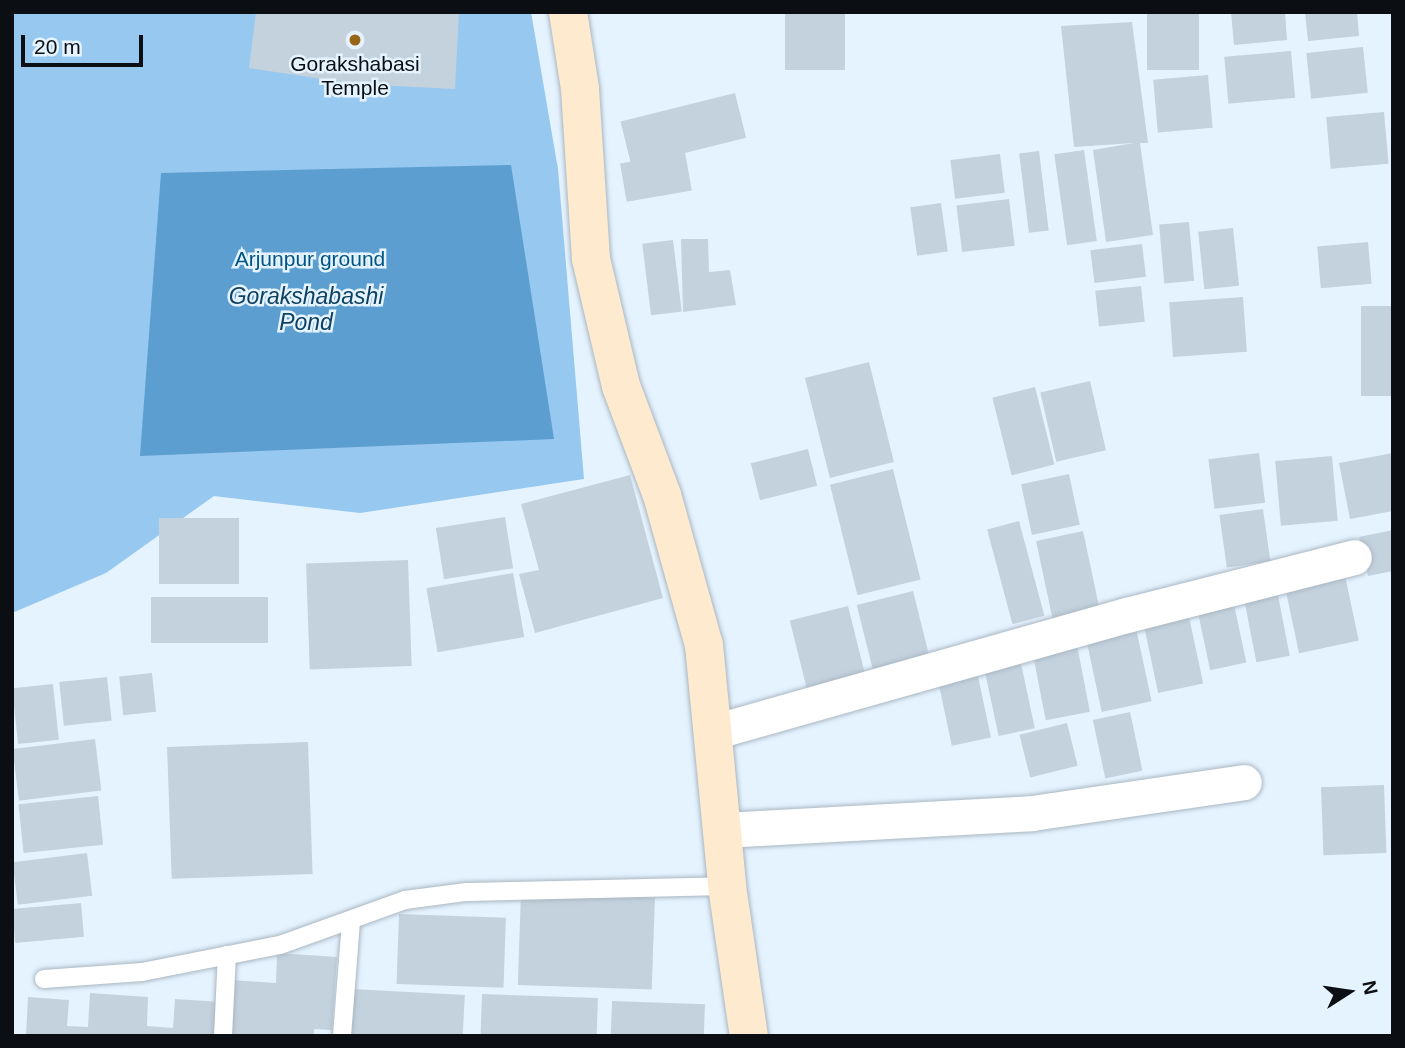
<!DOCTYPE html>
<style>
body{margin:0}
#map{position:relative;width:1405px;height:1048px;overflow:hidden;background:#e5f3ff;font-family:Arial,sans-serif}
div>[style]{position:absolute}
.green>*{inset:0;background:#97c8f0}
.water>*{inset:0;background:#5c9ed0}
.building>*{inset:0;background:#c4d2de;transform-origin:0 0}
.roads{filter:drop-shadow(0 0 2px #a9b7c2) drop-shadow(0 0 2px #a9b7c2)}
.lane>*{height:18px;margin:-9px;padding:0 9px;transform-origin:9px;border-radius:9px;background:#fff}
.street>*{height:35px;margin:-17.5px;padding:0 17.5px;transform-origin:17.5px;border-radius:17.5px;background:#fff}
.secondary>*{height:38px;margin:-19px;padding:0 19px;transform-origin:19px;border-radius:19px;background:#feeacf}
.dots>*{width:19px;height:19px;translate:-50% -50%;box-sizing:border-box;border:4px solid #e5f3ff;border-radius:50%}
span{translate:-50% -50%;white-space:nowrap;text-align:center;line-height:1.15;-webkit-text-stroke:5px #e5f3ff;paint-order:stroke}
.poi-label{font-size:21px;color:#0b0f13}
.park-label{font-size:21px;color:#015584}
.water-label{font-size:23px;color:#0e4163;font-style:italic}
.frame{position:absolute;inset:0;border:14px solid #0b0f13;pointer-events:none}
.north{position:absolute;left:1314px;top:957px;width:70px;height:70px;-webkit-text-stroke:5px #e5f3ff;paint-order:stroke;rotate:78deg;font-size:19px;font-weight:700;line-height:28px;text-align:center;color:#0b0f13}
.north::after{content:'';display:block;margin:auto;width:24px;height:32px;background:#0b0f13;clip-path:polygon(50% 0,100% 100%,50% 72%,0 100%)}
.scale{position:absolute;left:21px;top:35px;width:122px;height:32px;box-sizing:border-box;border:4px solid #0b0f13;border-top:0;padding-left:9px;font-size:21px;line-height:24px;white-space:nowrap;color:#0b0f13;-webkit-text-stroke:5px #e5f3ff;paint-order:stroke}
</style>
<div id="map">
<div class="green">
<div style="clip-path:polygon(12px 12px,531px 12px,558px 169px,584px 479px,360px 513px,214px 496px,106px 573px,12px 613px)"></div>
</div>
<div class="water">
<div style="clip-path:polygon(511px 165px,554px 439px,140px 456px,161px 173px)"></div>
</div>
<div class="building">
<div style="clip-path:polygon(256px 12px,459px 12px,455px 89px,355px 84px,249px 68px)"></div>
<div style="left:785px;top:12px;width:60px;height:58px"></div>
<div style="left:1147px;top:12px;width:52px;height:58px"></div>
<div style="clip-path:polygon(1231px 12px,1285px 12px,1287px 40px,1234px 45px)"></div>
<div style="clip-path:polygon(1305px 12px,1357px 12px,1359px 36px,1308px 41px)"></div>
<div style="clip-path:polygon(1132px 22px,1148px 143px,1140px 143px,1153px 235px,1106px 242px,1093px 150px,1134px 143px,1074px 147px,1061px 26px)"></div>
<div style="left:1363px;top:47px;width:46px;height:57px;rotate:84deg"></div>
<div style="left:1291px;top:51px;width:47px;height:67px;rotate:85deg"></div>
<div style="left:1208px;top:75px;width:53px;height:55px;rotate:85deg"></div>
<div style="left:735px;top:93px;width:46px;height:118px;rotate:76deg"></div>
<div style="left:1384px;top:112px;width:52px;height:58px;rotate:85deg"></div>
<div style="left:1084px;top:150px;width:92px;height:30px;rotate:82deg"></div>
<div style="left:1039px;top:151px;width:80px;height:20px;rotate:83deg"></div>
<div style="left:685px;top:152px;width:39px;height:66px;rotate:80deg"></div>
<div style="left:1000px;top:154px;width:39px;height:50px;rotate:83deg"></div>
<div style="left:1009px;top:199px;width:47px;height:53px;rotate:83deg"></div>
<div style="left:941px;top:203px;width:49px;height:31px;rotate:82deg"></div>
<div style="left:1189px;top:222px;width:59px;height:30px;rotate:85deg"></div>
<div style="left:1233px;top:228px;width:58px;height:35px;rotate:84deg"></div>
<div style="clip-path:polygon(681px 239px,708px 239px,709px 272px,730px 270px,736px 305px,683px 312px)"></div>
<div style="left:673px;top:240px;width:72px;height:31px;rotate:83deg"></div>
<div style="left:1368px;top:242px;width:42px;height:51px;rotate:85deg"></div>
<div style="left:1142px;top:244px;width:33px;height:52px;rotate:83deg"></div>
<div style="left:1141px;top:286px;width:36px;height:46px;rotate:84deg"></div>
<div style="left:1243px;top:297px;width:55px;height:74px;rotate:86deg"></div>
<div style="left:1393px;top:306px;width:90px;height:32px;rotate:90deg"></div>
<div style="left:869px;top:362px;width:103px;height:66px;rotate:76deg"></div>
<div style="left:1090px;top:381px;width:71px;height:51px;rotate:77deg"></div>
<div style="left:1035px;top:387px;width:80px;height:44px;rotate:76deg"></div>
<div style="left:808px;top:449px;width:38px;height:59px;rotate:76deg"></div>
<div style="left:1259px;top:453px;width:50px;height:51px;rotate:83deg"></div>
<div style="clip-path:polygon(1393px 453px,1393px 511px,1350px 519px,1339px 463px)"></div>
<div style="left:1332px;top:456px;width:65px;height:57px;rotate:85deg"></div>
<div style="left:893px;top:469px;width:114px;height:65px;rotate:76deg"></div>
<div style="left:1069px;top:474px;width:52px;height:49px;rotate:78deg"></div>
<div style="clip-path:polygon(630px 475px,663px 598px,535px 633px,519px 574px,539px 570px,521px 504px)"></div>
<div style="left:1263px;top:509px;width:53px;height:44px;rotate:82deg"></div>
<div style="left:505px;top:517px;width:52px;height:70px;rotate:81deg"></div>
<div style="left:159px;top:518px;width:80px;height:66px"></div>
<div style="left:1019px;top:521px;width:98px;height:33px;rotate:75deg"></div>
<div style="clip-path:polygon(1393px 530px,1393px 571px,1368px 576px,1359px 537px)"></div>
<div style="left:1083px;top:531px;width:81px;height:48px;rotate:78deg"></div>
<div style="left:408px;top:560px;width:106px;height:102px;rotate:88deg"></div>
<div style="left:1344px;top:571px;width:71px;height:61px;rotate:78deg"></div>
<div style="left:513px;top:573px;width:65px;height:88px;rotate:80deg"></div>
<div style="left:1276px;top:585px;width:72px;height:34px;rotate:79deg"></div>
<div style="left:913px;top:591px;width:68px;height:58px;rotate:76deg"></div>
<div style="left:1232px;top:595px;width:69px;height:37px;rotate:78deg"></div>
<div style="left:151px;top:597px;width:117px;height:46px"></div>
<div style="left:848px;top:606px;width:70px;height:60px;rotate:76deg"></div>
<div style="left:1188px;top:612px;width:73px;height:46px;rotate:78deg"></div>
<div style="left:1136px;top:628px;width:75px;height:51px;rotate:78deg"></div>
<div style="left:1076px;top:640px;width:73px;height:45px;rotate:79deg"></div>
<div style="left:1019px;top:654px;width:76px;height:37px;rotate:78deg"></div>
<div style="left:976px;top:667px;width:72px;height:40px;rotate:78deg"></div>
<div style="left:152px;top:673px;width:39px;height:33px;rotate:84deg"></div>
<div style="left:107px;top:677px;width:44px;height:48px;rotate:84deg"></div>
<div style="left:53px;top:684px;width:56px;height:41px;rotate:84deg"></div>
<div style="left:1130px;top:712px;width:60px;height:38px;rotate:78deg"></div>
<div style="left:1067px;top:723px;width:44px;height:49px;rotate:76deg"></div>
<div style="left:95px;top:739px;width:52px;height:83px;rotate:83deg"></div>
<div style="left:308px;top:742px;width:132px;height:141px;rotate:88deg"></div>
<div style="left:1384px;top:785px;width:68px;height:63px;rotate:88deg"></div>
<div style="left:98px;top:796px;width:49px;height:80px;rotate:84deg"></div>
<div style="left:87px;top:853px;width:43px;height:75px;rotate:83deg"></div>
<div style="left:521px;top:893px;width:134px;height:92px;rotate:2deg"></div>
<div style="left:81px;top:903px;width:34px;height:69px;rotate:85deg"></div>
<div style="left:399px;top:914px;width:107px;height:70px;rotate:2deg"></div>
<div style="clip-path:polygon(277px 953px,337px 957px,332px 1030px,314px 1029px,314px 1036px,229px 1035px,232px 980px,276px 983px)"></div>
<div style="left:352px;top:989px;width:113px;height:47px;rotate:3deg"></div>
<div style="clip-path:polygon(90px 993px,148px 997px,147px 1026px,173px 1028px,175px 999px,222px 1002px,220px 1036px,26px 1036px,28px 997px,69px 1000px,67px 1026px,88px 1027px)"></div>
<div style="left:482px;top:994px;width:116px;height:42px;rotate:2deg"></div>
<div style="left:612px;top:1001px;width:93px;height:35px;rotate:2deg"></div>
</div>
<div class="roads">
<div class="lane">
<div style="left:44px;top:979px;width:98px;rotate:-4.1deg"></div>
<div style="left:142px;top:972px;width:141px;rotate:-11.1deg"></div>
<div style="left:280px;top:945px;width:133px;rotate:-19.8deg"></div>
<div style="left:405px;top:900px;width:62px;rotate:-7.5deg"></div>
<div style="left:466px;top:892px;width:261px;rotate:-1.3deg"></div>
<div style="left:223px;top:1036px;width:81px;rotate:-87.2deg"></div>
<div style="left:342px;top:1036px;width:115px;rotate:-85.5deg"></div>
</div>
<div class="street">
<div style="left:713px;top:732px;width:430px;rotate:-15.8deg"></div>
<div style="left:1127px;top:615px;width:234px;rotate:-14.3deg"></div>
<div style="left:722px;top:830px;width:310px;rotate:-3.1deg"></div>
<div style="left:1032px;top:813px;width:214px;rotate:-8.3deg"></div>
</div>
<div class="secondary">
<div style="left:568px;top:12px;width:78px;rotate:81.1deg"></div>
<div style="left:580px;top:89px;width:170px;rotate:86.3deg"></div>
<div style="left:591px;top:259px;width:130px;rotate:76.7deg"></div>
<div style="left:621px;top:386px;width:116px;rotate:69.4deg"></div>
<div style="left:662px;top:495px;width:156px;rotate:74.4deg"></div>
<div style="left:704px;top:645px;width:242px;rotate:84.5deg"></div>
<div style="left:727px;top:886px;width:152px;rotate:81.7deg"></div>
</div>
</div>
<div class="dots">
<div style="left:355px;top:40px;background:#976617"></div>
</div>
<div class="poi-label">
<span style="left:355px;top:76px">Gorakshabasi<br>Temple</span>
</div>
<div class="park-label">
<span style="left:310px;top:259px">Arjunpur ground</span>
</div>
<div class="water-label">
<span style="left:306px;top:309px">Gorakshabashi<br>Pond</span>
</div>
<div class="frame"></div>
<div class="north">N</div>
<div class="scale">20 m</div>
</div>
